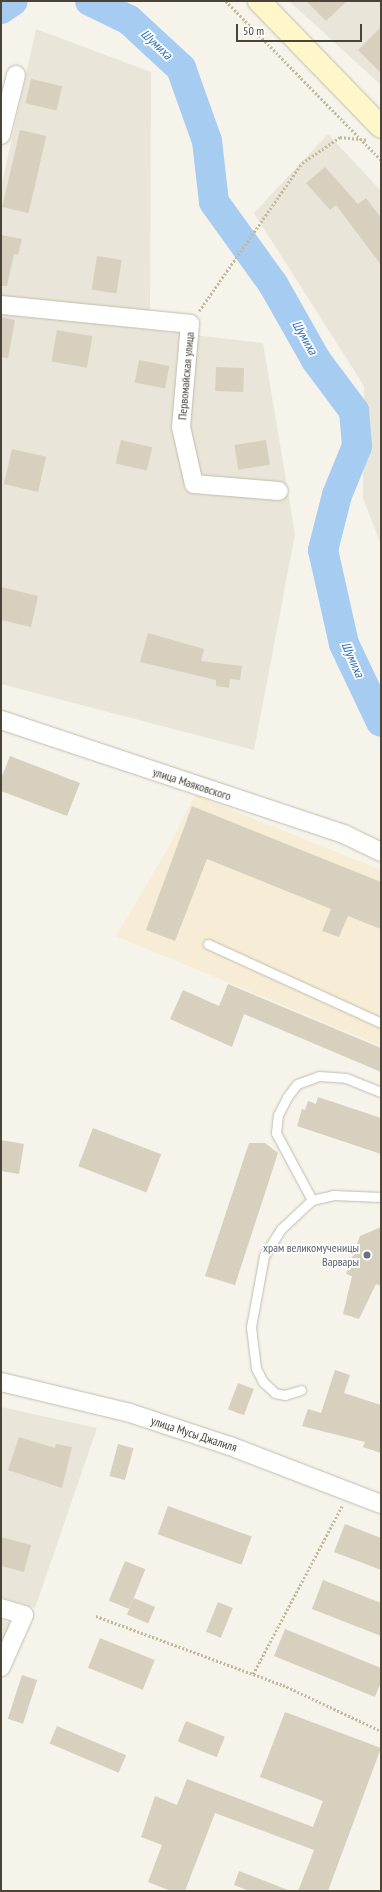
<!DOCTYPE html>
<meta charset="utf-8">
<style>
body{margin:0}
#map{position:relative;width:382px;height:1892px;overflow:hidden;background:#f5f3ea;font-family:"PT Sans Narrow",sans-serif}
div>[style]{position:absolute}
.residential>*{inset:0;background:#e9e5d8}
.commercial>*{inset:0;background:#f7ecd5}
.river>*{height:30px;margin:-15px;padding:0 15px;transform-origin:15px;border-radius:15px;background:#a6ccf2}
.building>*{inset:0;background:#d7d0bf;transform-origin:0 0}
.path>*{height:2.5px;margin-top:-1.25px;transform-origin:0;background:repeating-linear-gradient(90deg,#c3b99d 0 2px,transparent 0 4px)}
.roads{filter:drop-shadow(0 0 1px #c1bcac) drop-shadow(0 0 1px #c1bcac)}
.lane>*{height:9px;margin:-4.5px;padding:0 4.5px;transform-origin:4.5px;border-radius:4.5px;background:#fff}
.street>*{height:18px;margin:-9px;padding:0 9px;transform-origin:9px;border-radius:9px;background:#fff}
.secondary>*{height:22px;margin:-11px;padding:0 11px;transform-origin:11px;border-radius:11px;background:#fff7ca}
.dots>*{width:11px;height:11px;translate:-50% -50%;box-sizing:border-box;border:2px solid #fff;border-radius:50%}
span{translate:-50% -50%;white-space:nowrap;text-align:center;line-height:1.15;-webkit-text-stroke:3.5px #fff;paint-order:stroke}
.street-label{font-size:12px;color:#494437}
.worship-label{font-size:12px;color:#5b616d}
.right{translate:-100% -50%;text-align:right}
.water-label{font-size:13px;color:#2d70b9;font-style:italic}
.frame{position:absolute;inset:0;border:2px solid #494437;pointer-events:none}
.scale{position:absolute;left:236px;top:24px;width:126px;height:18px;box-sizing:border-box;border:2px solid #494437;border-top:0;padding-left:5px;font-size:12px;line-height:14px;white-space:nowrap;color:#494437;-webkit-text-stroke:3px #fff;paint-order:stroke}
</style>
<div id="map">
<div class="residential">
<div style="clip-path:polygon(289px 1px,381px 1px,381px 85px)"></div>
<div style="clip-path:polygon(36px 29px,151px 72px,150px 315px,1px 296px,1px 188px)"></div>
<div style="clip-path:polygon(328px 134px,381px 191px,381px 545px,363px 498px,364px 386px,254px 213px)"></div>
<div style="clip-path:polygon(1px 312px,263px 343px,295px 534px,254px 750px,1px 684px)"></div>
<div style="clip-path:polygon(1px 1407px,97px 1428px,35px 1608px,1px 1597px)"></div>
<div style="clip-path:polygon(1px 1620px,14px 1624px,1px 1654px)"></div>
</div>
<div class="commercial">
<div style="clip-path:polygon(195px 795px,381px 870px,381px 1046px,116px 936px,169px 847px)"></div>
</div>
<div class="river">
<div style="left:90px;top:1px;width:43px;rotate:26deg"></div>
<div style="left:129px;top:20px;width:71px;rotate:42.7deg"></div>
<div style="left:181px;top:68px;width:77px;rotate:70.4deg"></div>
<div style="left:207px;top:141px;width:61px;rotate:83.5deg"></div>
<div style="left:214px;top:202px;width:101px;rotate:54.3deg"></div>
<div style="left:273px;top:284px;width:87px;rotate:60.5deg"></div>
<div style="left:316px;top:360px;width:64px;rotate:53.3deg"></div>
<div style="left:354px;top:411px;width:35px;rotate:85deg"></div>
<div style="left:357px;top:446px;width:53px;rotate:112.2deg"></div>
<div style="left:337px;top:495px;width:57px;rotate:104.3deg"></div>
<div style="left:323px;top:550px;width:96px;rotate:77.4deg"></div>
<div style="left:344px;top:644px;width:86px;rotate:64.6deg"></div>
<div style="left:1px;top:9px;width:14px;rotate:-34deg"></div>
</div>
<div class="building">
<div style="clip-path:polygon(306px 1px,347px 1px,326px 21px)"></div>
<div style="clip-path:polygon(381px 27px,381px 73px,358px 50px)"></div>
<div style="left:31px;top:79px;width:32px;height:25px;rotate:13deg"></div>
<div style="left:20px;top:130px;width:27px;height:79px;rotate:13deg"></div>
<div style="clip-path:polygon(325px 167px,358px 204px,366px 198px,381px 218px,381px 265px,336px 205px,330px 210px,306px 183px)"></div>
<div style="clip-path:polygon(1px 235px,22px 239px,18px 255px,14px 254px,7px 286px,1px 286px)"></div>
<div style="left:97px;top:256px;width:25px;height:34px;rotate:9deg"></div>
<div style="clip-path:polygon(1px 317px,15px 320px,8px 358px,1px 357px)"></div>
<div style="left:57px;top:330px;width:36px;height:32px;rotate:10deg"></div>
<div style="left:139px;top:360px;width:31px;height:23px;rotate:11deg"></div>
<div style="left:216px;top:367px;width:28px;height:24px;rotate:2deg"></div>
<div style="left:121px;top:440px;width:32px;height:24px;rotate:13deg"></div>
<div style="left:266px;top:440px;width:25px;height:32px;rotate:81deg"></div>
<div style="left:12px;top:449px;width:35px;height:36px;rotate:13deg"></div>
<div style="clip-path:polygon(1px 587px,38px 596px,31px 627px,1px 620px)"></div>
<div style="clip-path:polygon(148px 633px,204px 649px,201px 661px,242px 666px,240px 680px,230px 679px,229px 688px,216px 686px,216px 680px,140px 662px)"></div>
<div style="clip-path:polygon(10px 756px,80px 783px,67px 816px,1px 791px,1px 779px)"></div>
<div style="clip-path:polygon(192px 806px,381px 882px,381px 929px,348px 916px,339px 937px,322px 931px,331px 909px,207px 859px,175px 941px,146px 930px)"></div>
<div style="clip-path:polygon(228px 984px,381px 1048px,381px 1072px,244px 1014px,232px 1047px,170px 1019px,183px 990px,219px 1006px)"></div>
<div style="clip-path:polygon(318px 1097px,381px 1118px,381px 1154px,297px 1126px,302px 1109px,305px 1110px,308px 1101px,316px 1104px)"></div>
<div style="left:93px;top:1128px;width:73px;height:41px;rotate:21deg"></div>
<div style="clip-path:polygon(1px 1140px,24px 1144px,19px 1174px,1px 1171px)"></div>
<div style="clip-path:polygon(249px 1143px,265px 1143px,278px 1153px,235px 1285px,205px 1276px)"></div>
<div style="clip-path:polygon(381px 1227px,381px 1286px,376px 1284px,359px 1319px,343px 1314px,352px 1276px,346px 1274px,360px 1236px)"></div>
<div style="clip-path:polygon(335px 1370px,350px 1375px,344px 1393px,381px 1405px,381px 1453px,363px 1447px,365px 1442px,302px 1426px,308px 1409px,321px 1413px)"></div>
<div style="left:238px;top:1383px;width:17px;height:28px;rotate:21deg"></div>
<div style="clip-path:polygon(19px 1437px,55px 1448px,56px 1444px,72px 1447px,62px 1488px,8px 1470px)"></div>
<div style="left:118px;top:1444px;width:16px;height:33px;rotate:15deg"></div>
<div style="left:168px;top:1506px;width:89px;height:30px;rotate:20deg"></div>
<div style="clip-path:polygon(345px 1524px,381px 1538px,381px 1570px,334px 1552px)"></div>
<div style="clip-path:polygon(1px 1537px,31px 1545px,24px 1572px,1px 1566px)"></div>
<div style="left:125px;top:1561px;width:22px;height:43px;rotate:22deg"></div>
<div style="clip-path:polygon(323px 1580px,381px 1603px,381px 1636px,312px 1609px)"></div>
<div style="left:134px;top:1598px;width:23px;height:18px;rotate:23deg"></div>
<div style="left:218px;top:1602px;width:16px;height:32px;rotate:22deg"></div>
<div style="clip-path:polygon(285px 1629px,381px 1668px,381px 1682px,375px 1697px,274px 1656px)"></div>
<div style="left:100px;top:1638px;width:59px;height:32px;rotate:22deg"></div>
<div style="left:22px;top:1675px;width:16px;height:46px;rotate:18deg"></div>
<div style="clip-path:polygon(285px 1712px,381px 1748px,328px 1891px,298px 1891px,314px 1850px,215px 1813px,185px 1891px,171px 1891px,148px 1882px,162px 1845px,141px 1837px,155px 1796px,177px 1805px,187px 1779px,313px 1827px,323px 1801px,260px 1777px)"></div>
<div style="left:186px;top:1721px;width:42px;height:22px;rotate:22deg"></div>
<div style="left:57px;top:1726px;width:75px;height:19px;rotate:23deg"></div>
<div style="clip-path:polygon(239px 1871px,288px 1890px,288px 1891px,249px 1891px,234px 1885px)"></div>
</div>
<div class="path">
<div style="left:226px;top:1px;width:222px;rotate:45.7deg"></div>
<div style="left:199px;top:311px;width:180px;rotate:-55.2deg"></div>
<div style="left:302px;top:163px;width:46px;rotate:-34.4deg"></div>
<div style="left:340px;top:137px;width:27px;rotate:6deg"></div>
<div style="left:96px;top:1616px;width:199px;rotate:20.3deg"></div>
<div style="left:283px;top:1685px;width:108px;rotate:25.1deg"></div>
<div style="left:253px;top:1674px;width:190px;rotate:-62.1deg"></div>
</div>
<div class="roads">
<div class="lane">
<div style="left:208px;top:944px;width:190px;rotate:24.5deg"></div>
<div style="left:312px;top:1200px;width:76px;rotate:-118.2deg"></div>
<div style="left:276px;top:1133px;width:18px;rotate:-84deg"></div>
<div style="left:278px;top:1115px;width:20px;rotate:-63deg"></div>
<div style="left:287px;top:1097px;width:16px;rotate:-52deg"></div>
<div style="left:297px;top:1084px;width:23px;rotate:-20deg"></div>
<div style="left:319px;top:1076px;width:27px;rotate:4deg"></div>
<div style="left:346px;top:1078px;width:38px;rotate:22deg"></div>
<div style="left:301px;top:1390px;width:17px;rotate:163deg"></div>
<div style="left:285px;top:1395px;width:10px;rotate:-169deg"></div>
<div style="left:275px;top:1393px;width:16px;rotate:-137deg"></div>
<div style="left:263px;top:1382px;width:16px;rotate:-117deg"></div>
<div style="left:256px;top:1368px;width:41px;rotate:-97deg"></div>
<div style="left:251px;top:1327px;width:72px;rotate:-79.6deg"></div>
<div style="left:264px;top:1256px;width:32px;rotate:-58deg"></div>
<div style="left:281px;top:1229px;width:42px;rotate:-43.1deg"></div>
<div style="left:312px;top:1200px;width:22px;rotate:-13deg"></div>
<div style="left:333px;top:1195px;width:48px;rotate:2.4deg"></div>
</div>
<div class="street">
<div style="left:1px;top:135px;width:62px;rotate:-76deg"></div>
<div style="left:1px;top:305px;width:190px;rotate:5.7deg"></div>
<div style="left:190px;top:324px;width:103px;rotate:95deg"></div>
<div style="left:181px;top:427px;width:58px;rotate:77.2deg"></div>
<div style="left:194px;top:484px;width:85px;rotate:4.7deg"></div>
<div style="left:1px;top:720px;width:361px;rotate:18.4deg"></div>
<div style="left:344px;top:834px;width:41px;rotate:25.9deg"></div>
<div style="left:1px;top:1382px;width:133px;rotate:13.5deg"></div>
<div style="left:130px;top:1413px;width:105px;rotate:18.3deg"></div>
<div style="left:230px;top:1446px;width:162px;rotate:21deg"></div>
<div style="left:1px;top:1608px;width:24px;rotate:17deg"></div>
<div style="left:24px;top:1615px;width:57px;rotate:113.9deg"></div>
</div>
<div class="secondary">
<div style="left:259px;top:1px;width:175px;rotate:45.9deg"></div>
</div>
</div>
<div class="dots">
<div style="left:367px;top:1255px;background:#6b7280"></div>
</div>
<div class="street-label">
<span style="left:186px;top:376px;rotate:-85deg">Первомайская улица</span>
<span style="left:192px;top:784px;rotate:18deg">улица Маяковского</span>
<span style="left:194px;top:1434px;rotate:18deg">улица Мусы Джалиля</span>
</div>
<div class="worship-label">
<span class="right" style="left:359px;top:1255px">храм великомученицы<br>Варвары</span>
</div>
<div class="water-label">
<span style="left:156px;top:45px;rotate:43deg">Шумиха</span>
<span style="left:304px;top:338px;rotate:60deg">Шумиха</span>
<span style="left:352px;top:660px;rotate:66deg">Шумиха</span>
</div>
<div class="frame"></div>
<div class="scale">50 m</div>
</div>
